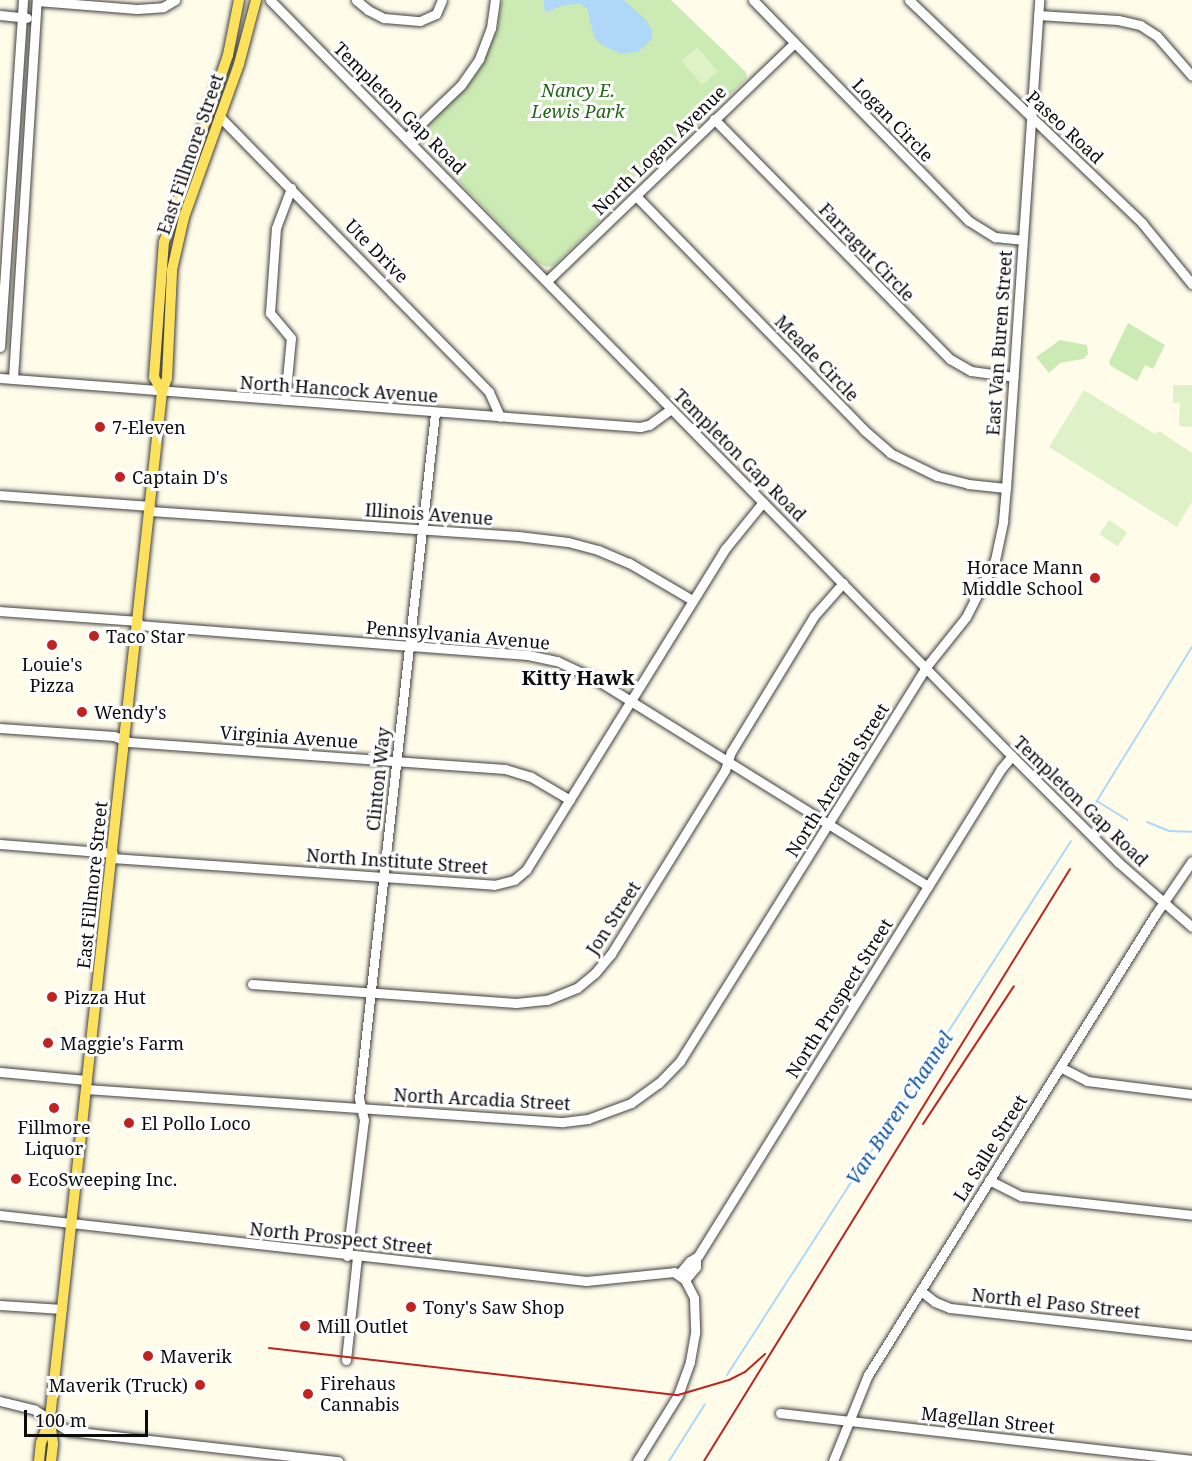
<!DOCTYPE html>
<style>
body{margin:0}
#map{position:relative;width:1192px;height:1461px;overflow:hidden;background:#fffcea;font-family:"Noto Serif",serif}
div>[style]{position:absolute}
.green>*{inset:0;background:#cceab4}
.pitch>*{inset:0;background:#dff1c6;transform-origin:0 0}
.water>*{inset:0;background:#aed7f8}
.stream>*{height:2px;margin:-1px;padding:0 1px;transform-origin:1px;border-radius:1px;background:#aed7f8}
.roads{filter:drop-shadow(0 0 2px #3f3f3f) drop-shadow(0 0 2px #3f3f3f)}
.minor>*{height:9px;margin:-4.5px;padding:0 4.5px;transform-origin:4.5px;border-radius:4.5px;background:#fff}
.major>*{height:10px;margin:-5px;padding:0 5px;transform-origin:5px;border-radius:5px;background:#fce15d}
.rail>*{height:2px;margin:-1px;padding:0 1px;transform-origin:1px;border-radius:1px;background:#bf2421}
.dots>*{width:16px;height:16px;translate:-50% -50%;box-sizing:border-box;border:3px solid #fff;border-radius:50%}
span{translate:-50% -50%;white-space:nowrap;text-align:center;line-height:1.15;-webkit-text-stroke:6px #fff;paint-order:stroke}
.park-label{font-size:18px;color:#25641b;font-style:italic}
.street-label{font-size:18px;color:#0c0c0c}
.poi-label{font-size:18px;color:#0c0c0c}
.left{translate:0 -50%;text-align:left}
.right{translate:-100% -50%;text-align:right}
.neighbourhood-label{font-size:20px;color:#0c0c0c;font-weight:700}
.water-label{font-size:20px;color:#1258a0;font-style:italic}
.scale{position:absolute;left:24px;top:1410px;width:124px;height:27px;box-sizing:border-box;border:3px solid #0c0c0c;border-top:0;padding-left:8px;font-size:18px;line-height:21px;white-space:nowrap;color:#0c0c0c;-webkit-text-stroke:4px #fff;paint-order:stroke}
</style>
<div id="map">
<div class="green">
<div style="clip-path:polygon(502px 0,671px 0,746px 72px,747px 78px,553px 266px,546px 267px,537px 262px,419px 140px,423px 130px,469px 84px,482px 66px,498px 27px)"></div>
<div style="clip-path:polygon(1128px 323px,1165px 345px,1153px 369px,1145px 365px,1137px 381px,1111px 366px,1109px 362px)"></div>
<div style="clip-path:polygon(1060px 340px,1087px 345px,1088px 354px,1083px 359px,1060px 363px,1049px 373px,1036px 357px)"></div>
</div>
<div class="pitch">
<div style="left:697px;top:47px;width:32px;height:21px;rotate:49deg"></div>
<div style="clip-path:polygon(1173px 385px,1192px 385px,1192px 427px,1179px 426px,1180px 403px,1173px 403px)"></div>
<div style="clip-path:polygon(1084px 390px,1155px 434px,1159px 431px,1192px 453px,1192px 502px,1177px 527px,1049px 447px)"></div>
<div style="left:1109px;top:520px;width:22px;height:17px;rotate:34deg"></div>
</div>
<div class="water">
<div style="clip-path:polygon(544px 0,624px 0,646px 20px,652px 31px,652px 39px,639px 51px,622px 54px,612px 50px,600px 44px,594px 37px,587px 8px,580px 4px,563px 5px,548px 12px,544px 9px)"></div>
</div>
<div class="stream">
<div style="left:1097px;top:801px;width:36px;rotate:32deg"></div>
<div style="left:1090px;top:812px;width:194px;rotate:-58.3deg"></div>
<div style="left:1147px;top:822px;width:24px;rotate:22deg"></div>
<div style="left:1169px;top:831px;width:23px;rotate:2deg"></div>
<div style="left:727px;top:1375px;width:635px;rotate:-57.21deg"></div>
<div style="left:669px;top:1461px;width:67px;rotate:-57.7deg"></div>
</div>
<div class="roads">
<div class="minor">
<div style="left:270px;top:0;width:1059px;rotate:45.54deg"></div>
<div style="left:1012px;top:756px;width:150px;rotate:45deg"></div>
<div style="left:1118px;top:862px;width:98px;rotate:41.3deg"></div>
<div style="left:356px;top:0;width:16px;rotate:40deg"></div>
<div style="left:368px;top:10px;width:18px;rotate:27deg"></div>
<div style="left:384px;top:18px;width:36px;rotate:5deg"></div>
<div style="left:420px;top:21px;width:17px;rotate:-24deg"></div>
<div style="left:436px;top:14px;width:15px;rotate:-67deg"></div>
<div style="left:753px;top:0;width:309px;rotate:45.7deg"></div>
<div style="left:969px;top:221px;width:31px;rotate:32deg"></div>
<div style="left:995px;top:237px;width:27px;rotate:6deg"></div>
<div style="left:909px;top:0;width:323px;rotate:43.7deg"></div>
<div style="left:1142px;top:223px;width:79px;rotate:50.7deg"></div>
<div style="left:37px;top:1px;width:100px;rotate:4.6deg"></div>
<div style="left:137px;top:9px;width:26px;rotate:-4deg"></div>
<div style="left:163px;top:7px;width:14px;rotate:-30deg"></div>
<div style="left:0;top:15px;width:27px;rotate:6deg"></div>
<div style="left:1038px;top:15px;width:80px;rotate:3.6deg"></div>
<div style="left:1118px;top:20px;width:23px;rotate:13deg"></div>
<div style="left:1140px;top:25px;width:20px;rotate:33deg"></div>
<div style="left:1157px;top:36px;width:53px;rotate:48.8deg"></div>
<div style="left:219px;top:116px;width:386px;rotate:45.6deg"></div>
<div style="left:489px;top:392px;width:27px;rotate:66deg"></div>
<div style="left:714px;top:119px;width:337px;rotate:45.5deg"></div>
<div style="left:950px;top:359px;width:24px;rotate:30deg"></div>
<div style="left:971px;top:371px;width:43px;rotate:7.9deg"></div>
<div style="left:406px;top:138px;width:76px;rotate:-43.9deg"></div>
<div style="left:461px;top:85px;width:32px;rotate:-55deg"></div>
<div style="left:479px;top:59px;width:33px;rotate:-69deg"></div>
<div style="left:491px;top:28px;width:28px;rotate:-82deg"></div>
<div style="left:636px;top:196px;width:327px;rotate:45.7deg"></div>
<div style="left:864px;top:430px;width:35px;rotate:41deg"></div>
<div style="left:890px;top:453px;width:52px;rotate:26.1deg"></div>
<div style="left:937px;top:476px;width:32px;rotate:14deg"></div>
<div style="left:968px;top:484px;width:38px;rotate:6deg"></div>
<div style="left:547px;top:281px;width:343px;rotate:-43.9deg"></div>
<div style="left:0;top:347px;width:348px;rotate:-86.2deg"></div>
<div style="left:0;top:378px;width:642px;rotate:4.38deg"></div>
<div style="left:640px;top:427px;width:9px;rotate:-13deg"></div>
<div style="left:649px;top:425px;width:27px;rotate:-36deg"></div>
<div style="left:13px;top:378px;width:379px;rotate:-86.4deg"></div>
<div style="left:285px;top:400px;width:62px;rotate:-84.5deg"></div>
<div style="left:291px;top:338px;width:33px;rotate:-130deg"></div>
<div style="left:270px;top:313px;width:85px;rotate:-86deg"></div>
<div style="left:276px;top:228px;width:43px;rotate:-69.4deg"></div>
<div style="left:0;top:495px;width:150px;rotate:4.2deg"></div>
<div style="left:150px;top:511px;width:369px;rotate:3.9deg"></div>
<div style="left:518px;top:536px;width:50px;rotate:6.8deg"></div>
<div style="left:568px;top:542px;width:31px;rotate:15deg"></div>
<div style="left:598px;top:550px;width:34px;rotate:23deg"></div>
<div style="left:629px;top:563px;width:73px;rotate:30.4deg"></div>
<div style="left:0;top:611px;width:138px;rotate:4.1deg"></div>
<div style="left:138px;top:625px;width:391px;rotate:4.4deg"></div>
<div style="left:528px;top:655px;width:30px;rotate:12deg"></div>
<div style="left:557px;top:661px;width:44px;rotate:25.4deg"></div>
<div style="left:597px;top:680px;width:390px;rotate:31.9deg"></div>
<div style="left:0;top:728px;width:114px;rotate:4deg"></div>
<div style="left:114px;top:736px;width:16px;rotate:22deg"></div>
<div style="left:129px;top:742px;width:377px;rotate:4.1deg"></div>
<div style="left:505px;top:769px;width:27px;rotate:17deg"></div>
<div style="left:531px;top:777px;width:45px;rotate:30.5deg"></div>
<div style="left:0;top:844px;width:113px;rotate:4.6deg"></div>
<div style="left:112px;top:858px;width:383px;rotate:4deg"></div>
<div style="left:494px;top:885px;width:21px;rotate:-14deg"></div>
<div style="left:514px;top:880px;width:16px;rotate:-40deg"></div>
<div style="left:526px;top:870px;width:378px;rotate:-58.2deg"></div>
<div style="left:725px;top:549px;width:60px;rotate:-51deg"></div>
<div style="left:252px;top:984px;width:265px;rotate:4.1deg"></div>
<div style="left:516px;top:1003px;width:31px;rotate:-6deg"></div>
<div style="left:547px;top:1000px;width:32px;rotate:-22deg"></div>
<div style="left:577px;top:988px;width:23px;rotate:-40deg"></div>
<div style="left:595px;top:973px;width:25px;rotate:-50deg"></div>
<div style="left:611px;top:954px;width:216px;rotate:-58.2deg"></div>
<div style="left:725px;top:770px;width:19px;rotate:-72deg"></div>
<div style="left:731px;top:752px;width:159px;rotate:-58.6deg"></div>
<div style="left:814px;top:616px;width:44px;rotate:-48.7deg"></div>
<div style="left:1060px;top:1067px;width:30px;rotate:27deg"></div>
<div style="left:1087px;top:1081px;width:106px;rotate:7.1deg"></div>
<div style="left:0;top:1072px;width:87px;rotate:5.3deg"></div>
<div style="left:86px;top:1089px;width:478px;rotate:4deg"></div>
<div style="left:563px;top:1122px;width:25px;rotate:-7deg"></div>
<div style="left:588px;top:1119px;width:46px;rotate:-20.4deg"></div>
<div style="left:631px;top:1103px;width:34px;rotate:-36deg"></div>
<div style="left:659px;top:1083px;width:30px;rotate:-46deg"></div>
<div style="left:680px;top:1061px;width:464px;rotate:-58deg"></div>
<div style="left:926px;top:667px;width:64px;rotate:-51.3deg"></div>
<div style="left:966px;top:617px;width:64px;rotate:-63deg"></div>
<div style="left:995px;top:560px;width:40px;rotate:-78deg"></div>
<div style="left:1003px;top:521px;width:33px;rotate:-85deg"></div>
<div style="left:1006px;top:488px;width:489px;rotate:-86.1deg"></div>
<div style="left:989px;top:1180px;width:36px;rotate:27deg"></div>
<div style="left:1021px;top:1196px;width:172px;rotate:6.3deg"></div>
<div style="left:0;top:1215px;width:590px;rotate:6.43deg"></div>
<div style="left:586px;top:1281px;width:88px;rotate:-5.8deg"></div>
<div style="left:674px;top:1272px;width:14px;rotate:36deg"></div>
<div style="left:685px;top:1280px;width:20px;rotate:63deg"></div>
<div style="left:694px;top:1298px;width:35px;rotate:88deg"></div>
<div style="left:695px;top:1333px;width:29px;rotate:100deg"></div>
<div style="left:690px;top:1362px;width:35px;rotate:110deg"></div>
<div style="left:678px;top:1395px;width:78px;rotate:121.8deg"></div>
<div style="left:347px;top:1256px;width:137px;rotate:-82.9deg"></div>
<div style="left:364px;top:1120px;width:23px;rotate:-103deg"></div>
<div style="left:359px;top:1098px;width:689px;rotate:-83.67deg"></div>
<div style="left:679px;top:1274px;width:17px;rotate:-50deg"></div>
<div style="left:690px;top:1261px;width:9px;rotate:-32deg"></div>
<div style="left:698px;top:1256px;width:574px;rotate:-58.11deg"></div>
<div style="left:1001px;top:769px;width:17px;rotate:-50deg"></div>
<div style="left:685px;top:1280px;width:17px;rotate:-50deg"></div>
<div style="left:696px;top:1267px;width:9px;rotate:-90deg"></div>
<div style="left:921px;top:1291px;width:18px;rotate:38deg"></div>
<div style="left:935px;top:1302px;width:16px;rotate:22deg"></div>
<div style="left:950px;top:1308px;width:244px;rotate:6.4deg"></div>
<div style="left:0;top:1305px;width:62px;rotate:3.7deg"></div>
<div style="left:346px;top:1360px;width:104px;rotate:-83.9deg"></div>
<div style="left:0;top:1401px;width:36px;rotate:14deg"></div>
<div style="left:35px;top:1410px;width:40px;rotate:32deg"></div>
<div style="left:69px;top:1431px;width:271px;rotate:6.4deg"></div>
<div style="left:780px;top:1413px;width:415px;rotate:6.5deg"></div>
<div style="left:833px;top:1461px;width:93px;rotate:-67.9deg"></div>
<div style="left:868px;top:1375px;width:542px;rotate:-58.04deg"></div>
<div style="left:1155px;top:915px;width:65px;rotate:-55.6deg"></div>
</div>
<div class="major">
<div style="left:162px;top:392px;width:17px;rotate:-118deg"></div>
<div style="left:154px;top:377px;width:135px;rotate:-85.8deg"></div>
<div style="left:164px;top:242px;width:198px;rotate:-71.1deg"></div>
<div style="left:228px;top:55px;width:56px;rotate:-78.7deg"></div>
<div style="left:39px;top:1461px;width:18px;rotate:-84deg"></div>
<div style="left:41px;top:1443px;width:23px;rotate:-70deg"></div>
<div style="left:51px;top:1461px;width:17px;rotate:-83deg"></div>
<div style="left:53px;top:1444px;width:26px;rotate:-97deg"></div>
<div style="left:50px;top:1418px;width:1032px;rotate:-83.77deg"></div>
<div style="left:162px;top:392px;width:15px;rotate:-70deg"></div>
<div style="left:167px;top:378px;width:108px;rotate:-87.3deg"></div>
<div style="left:172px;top:270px;width:54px;rotate:-77.2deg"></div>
<div style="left:184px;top:217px;width:163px;rotate:-70.2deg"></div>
<div style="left:239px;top:64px;width:66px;rotate:-75.1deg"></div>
</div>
</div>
<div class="rail">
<div style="left:923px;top:1124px;width:165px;rotate:-56.6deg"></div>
<div style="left:269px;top:1348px;width:412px;rotate:6.6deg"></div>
<div style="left:678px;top:1395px;width:53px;rotate:-16.4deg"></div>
<div style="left:729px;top:1380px;width:18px;rotate:-27deg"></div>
<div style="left:745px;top:1372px;width:27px;rotate:-42deg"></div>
<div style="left:704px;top:1461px;width:696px;rotate:-58.27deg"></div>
</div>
<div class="dots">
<div style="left:100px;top:427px;background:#bf2421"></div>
<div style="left:120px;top:477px;background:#bf2421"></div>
<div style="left:1095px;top:578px;background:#bf2421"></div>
<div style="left:94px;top:636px;background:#bf2421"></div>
<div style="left:52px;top:645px;background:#bf2421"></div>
<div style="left:82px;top:712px;background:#bf2421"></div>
<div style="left:52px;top:997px;background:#bf2421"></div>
<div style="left:48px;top:1043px;background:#bf2421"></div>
<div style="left:54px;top:1108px;background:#bf2421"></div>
<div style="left:129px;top:1123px;background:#bf2421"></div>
<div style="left:16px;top:1179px;background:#bf2421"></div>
<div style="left:411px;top:1307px;background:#bf2421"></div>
<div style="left:305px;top:1326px;background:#bf2421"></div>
<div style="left:148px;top:1356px;background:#bf2421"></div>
<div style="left:200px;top:1385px;background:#bf2421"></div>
<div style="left:308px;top:1394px;background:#bf2421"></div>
</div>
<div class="park-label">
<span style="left:578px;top:101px">Nancy E.<br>Lewis Park</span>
</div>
<div class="street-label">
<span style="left:400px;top:108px;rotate:45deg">Templeton Gap Road</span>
<span style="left:893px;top:120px;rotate:46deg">Logan Circle</span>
<span style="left:1065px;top:127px;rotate:43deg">Paseo Road</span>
<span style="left:659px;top:150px;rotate:-44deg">North Logan Avenue</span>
<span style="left:190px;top:154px;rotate:-71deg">East Fillmore Street</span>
<span style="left:377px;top:251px;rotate:45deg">Ute Drive</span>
<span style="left:867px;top:252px;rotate:46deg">Farragut Circle</span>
<span style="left:999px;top:343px;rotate:-86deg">East Van Buren Street</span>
<span style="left:817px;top:358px;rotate:46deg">Meade Circle</span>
<span style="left:339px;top:389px;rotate:4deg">North Hancock Avenue</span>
<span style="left:740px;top:455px;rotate:45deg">Templeton Gap Road</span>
<span style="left:429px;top:514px;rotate:4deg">Illinois Avenue</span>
<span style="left:458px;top:635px;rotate:5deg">Pennsylvania Avenue</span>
<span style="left:289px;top:737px;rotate:4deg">Virginia Avenue</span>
<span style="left:378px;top:779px;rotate:-84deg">Clinton Way</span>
<span style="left:837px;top:780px;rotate:-58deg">North Arcadia Street</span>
<span style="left:1081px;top:801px;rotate:44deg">Templeton Gap Road</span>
<span style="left:397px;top:861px;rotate:4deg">North Institute Street</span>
<span style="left:92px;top:885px;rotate:-84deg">East Fillmore Street</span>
<span style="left:613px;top:918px;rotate:-57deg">Jon Street</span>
<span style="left:839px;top:998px;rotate:-58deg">North Prospect Street</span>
<span style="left:482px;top:1099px;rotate:3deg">North Arcadia Street</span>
<span style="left:990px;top:1148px;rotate:-58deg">La Salle Street</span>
<span style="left:341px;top:1238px;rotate:6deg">North Prospect Street</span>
<span style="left:1056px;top:1303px;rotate:6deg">North el Paso Street</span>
<span style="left:988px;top:1420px;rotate:6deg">Magellan Street</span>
</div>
<div class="poi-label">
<span class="left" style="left:112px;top:427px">7-Eleven</span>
<span class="left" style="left:132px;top:477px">Captain D's</span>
<span class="right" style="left:1083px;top:578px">Horace Mann<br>Middle School</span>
<span class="left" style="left:106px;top:636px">Taco Star</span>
<span style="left:52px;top:675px">Louie's<br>Pizza</span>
<span class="left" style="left:94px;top:712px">Wendy's</span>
<span class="left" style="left:64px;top:997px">Pizza Hut</span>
<span class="left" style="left:60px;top:1043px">Maggie's Farm</span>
<span class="left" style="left:141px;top:1123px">El Pollo Loco</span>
<span style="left:54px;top:1138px">Fillmore<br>Liquor</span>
<span class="left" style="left:28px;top:1179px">EcoSweeping Inc.</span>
<span class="left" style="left:423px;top:1307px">Tony's Saw Shop</span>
<span class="left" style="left:317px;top:1326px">Mill Outlet</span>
<span class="left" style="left:160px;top:1356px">Maverik</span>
<span class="left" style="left:320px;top:1394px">Firehaus<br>Cannabis</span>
<span class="right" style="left:188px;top:1385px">Maverik (Truck)</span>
</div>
<div class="neighbourhood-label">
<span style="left:578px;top:677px">Kitty Hawk</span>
</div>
<div class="water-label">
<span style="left:899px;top:1108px;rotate:-57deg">Van Buren Channel</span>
</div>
<div class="scale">100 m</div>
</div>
